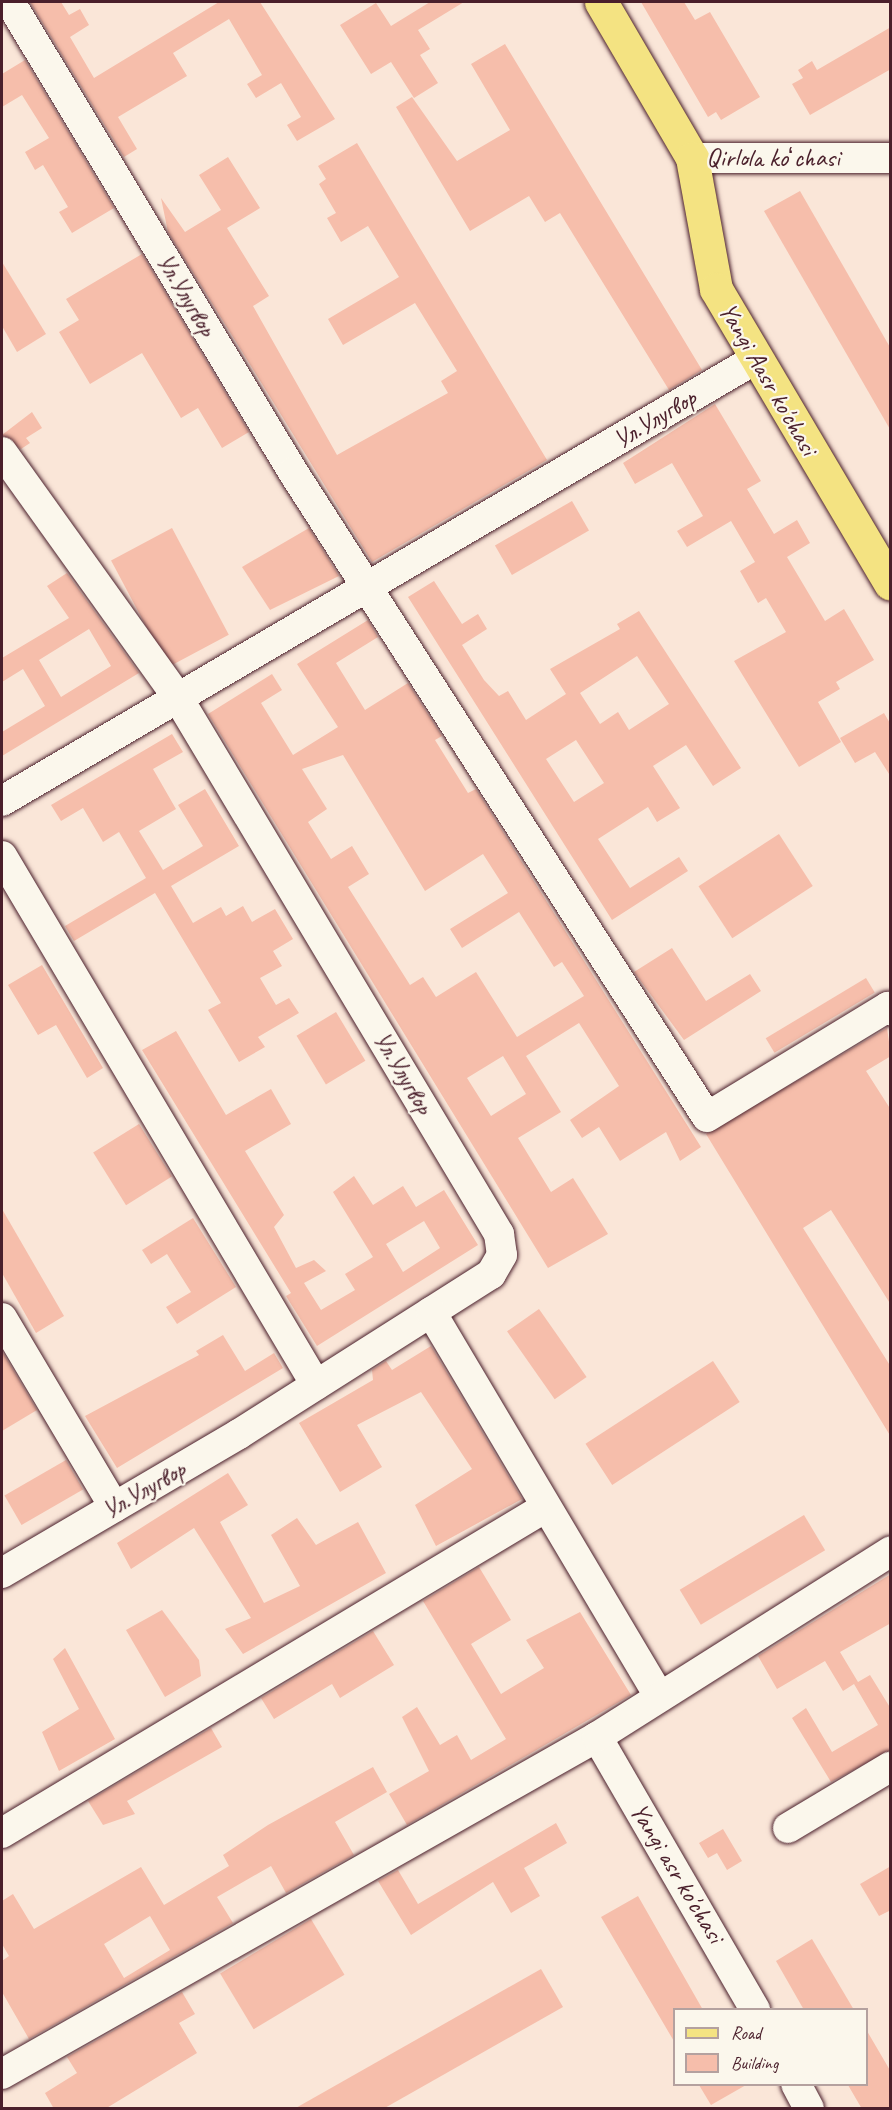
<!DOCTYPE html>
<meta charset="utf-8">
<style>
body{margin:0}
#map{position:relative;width:892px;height:2110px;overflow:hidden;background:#fae6d8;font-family:Caveat,sans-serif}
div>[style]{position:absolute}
.building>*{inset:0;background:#f6beab;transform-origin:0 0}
.roads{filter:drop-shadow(0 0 2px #4a1f2b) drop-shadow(0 0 2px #4a1f2b)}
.minor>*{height:30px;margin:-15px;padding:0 15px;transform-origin:15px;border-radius:15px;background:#fbf7ec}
.major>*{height:33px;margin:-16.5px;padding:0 16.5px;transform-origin:16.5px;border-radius:16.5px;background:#f4e382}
span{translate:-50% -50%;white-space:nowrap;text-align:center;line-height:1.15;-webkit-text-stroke:4.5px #fbf7ec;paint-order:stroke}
.street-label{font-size:26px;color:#4a1f2b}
.frame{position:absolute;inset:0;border:3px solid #4a1f2b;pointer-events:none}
.legend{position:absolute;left:673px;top:2008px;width:195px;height:78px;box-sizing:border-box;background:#fbf7ec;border:2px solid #b4a19f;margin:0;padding:8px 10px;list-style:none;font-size:18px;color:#4a1f2b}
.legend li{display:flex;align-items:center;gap:12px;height:30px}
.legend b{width:30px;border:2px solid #b4a19f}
</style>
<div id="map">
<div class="building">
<div style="clip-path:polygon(30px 2px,61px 2px,69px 15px,80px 9px,89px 25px,70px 37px,94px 78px,219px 2px,260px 2px,335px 119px,297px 141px,287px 125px,301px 117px,281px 83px,256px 98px,247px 84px,262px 75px,229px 19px,173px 53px,187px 76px,118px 117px,137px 149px,124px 157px)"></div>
<div style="clip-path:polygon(430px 2px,464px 2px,418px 30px,430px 49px,420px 55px,438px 83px,414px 98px,391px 62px,371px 74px,340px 25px,376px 3px,391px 26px)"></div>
<div style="clip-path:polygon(641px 2px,684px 2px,695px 20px,710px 12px,760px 97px,721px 120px,716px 112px,708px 117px)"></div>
<div style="clip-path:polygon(891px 27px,891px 69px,810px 115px,792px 84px,803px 78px,798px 70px,812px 61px,817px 70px)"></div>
<div style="clip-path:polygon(505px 44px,702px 370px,669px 390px,560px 213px,545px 222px,529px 196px,470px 231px,396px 107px,412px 97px,457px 161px,510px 130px,471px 64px)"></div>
<div style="clip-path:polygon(25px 60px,114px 208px,72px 233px,59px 212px,68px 207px,43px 165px,35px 170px,25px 152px,49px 138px,22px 95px,2px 107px,2px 74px)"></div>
<div style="clip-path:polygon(357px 143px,547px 460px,372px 562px,168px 232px,161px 198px,185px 232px,221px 210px,199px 175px,228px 157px,260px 208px,227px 228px,269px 296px,253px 306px,337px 455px,448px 393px,441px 381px,457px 371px,415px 303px,343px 345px,328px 319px,399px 277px,368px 226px,341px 242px,327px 218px,336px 213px,319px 184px,326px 179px,318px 166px)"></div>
<div style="clip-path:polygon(800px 191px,891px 349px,891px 431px,764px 211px)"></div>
<div style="clip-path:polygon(142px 254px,249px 432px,222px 448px,198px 408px,181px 418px,142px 353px,90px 384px,59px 332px,79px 320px,66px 299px)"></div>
<div style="clip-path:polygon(2px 262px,46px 334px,17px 352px,2px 326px)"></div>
<div style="clip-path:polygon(715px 404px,761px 481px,747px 489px,774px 534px,797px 520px,810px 543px,787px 557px,825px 621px,844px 609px,874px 660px,836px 682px,840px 689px,818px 702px,841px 742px,799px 767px,734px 661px,786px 632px,766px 598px,758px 603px,740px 571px,755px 562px,731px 521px,687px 547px,677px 531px,703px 516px,672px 463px,635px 484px,623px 463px)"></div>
<div style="clip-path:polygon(32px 412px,42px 428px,26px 438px,30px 443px,21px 449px,2px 435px)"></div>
<div style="left:572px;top:501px;width:34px;height:89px;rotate:60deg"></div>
<div style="left:172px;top:528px;width:121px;height:69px;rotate:62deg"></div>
<div style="clip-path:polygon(309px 528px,339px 576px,270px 610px,242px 567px)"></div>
<div style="clip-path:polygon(evenodd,67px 573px,139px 673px,2px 756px,2px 732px,45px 706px,23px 669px,2px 682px,2px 658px,69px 618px,47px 586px,67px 573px,89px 629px,111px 666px,61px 697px,39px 660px,89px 629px)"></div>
<div style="clip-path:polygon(evenodd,434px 581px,462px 624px,478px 614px,487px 629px,462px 645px,484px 680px,499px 696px,508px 691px,526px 720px,566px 694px,550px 669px,620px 629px,617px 624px,639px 611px,741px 768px,713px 786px,686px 745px,653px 766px,680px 808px,657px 822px,648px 807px,598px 839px,630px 888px,679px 857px,688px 871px,612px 920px,408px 597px,434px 581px,637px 656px,669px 704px,629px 730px,618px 712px,600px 724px,580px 693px,637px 656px,434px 581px,576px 740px,604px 783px,574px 802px,546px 759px,576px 740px)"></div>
<div style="clip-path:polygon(evenodd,368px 620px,378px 637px,336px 663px,365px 710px,408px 683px,442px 736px,435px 740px,468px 793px,476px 789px,701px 1147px,680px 1161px,666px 1132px,620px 1161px,599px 1127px,582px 1138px,570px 1120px,619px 1086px,579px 1023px,526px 1056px,561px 1112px,518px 1138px,551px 1192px,573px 1178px,608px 1234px,548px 1268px,208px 714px,272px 674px,282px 690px,261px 703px,293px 755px,338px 727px,297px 664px,368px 620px,343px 755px,425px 891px,483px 854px,508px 893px,450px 929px,462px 948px,519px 912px,554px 967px,562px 962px,584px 996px,517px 1037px,476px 972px,436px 997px,423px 977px,410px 985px,348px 887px,369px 874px,352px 846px,331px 859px,308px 822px,327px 809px,302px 769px,343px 755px,368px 620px,503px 1056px,526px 1094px,491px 1116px,467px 1078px,503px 1056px)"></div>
<div style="clip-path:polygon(884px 713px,891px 725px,891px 777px,875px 752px,855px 763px,840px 738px)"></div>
<div style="clip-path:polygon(172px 734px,183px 752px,153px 769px,176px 809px,139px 831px,163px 870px,203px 846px,178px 805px,205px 789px,239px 846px,171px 886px,193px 923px,221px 907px,226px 916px,243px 906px,252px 922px,275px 909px,293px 939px,273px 951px,282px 966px,260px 978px,276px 1005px,289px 998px,299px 1013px,258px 1037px,265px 1047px,239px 1062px,208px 1010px,221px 1003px,155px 893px,74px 941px,65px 926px,146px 878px,119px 832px,103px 842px,83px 808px,61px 821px,51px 805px)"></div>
<div style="left:779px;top:834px;width:62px;height:96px;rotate:57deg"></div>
<div style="clip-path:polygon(672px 948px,706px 1001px,750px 974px,761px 991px,684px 1040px,634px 972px)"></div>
<div style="clip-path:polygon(42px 965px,103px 1068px,87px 1078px,56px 1025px,38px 1035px,8px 985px)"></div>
<div style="left:866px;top:978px;width:17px;height:117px;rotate:59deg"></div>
<div style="left:336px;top:1012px;width:57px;height:46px;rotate:59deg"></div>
<div style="clip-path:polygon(887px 1028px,891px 1056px,866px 1071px,891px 1110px,891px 1305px,831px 1210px,803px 1228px,891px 1367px,891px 1437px,706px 1134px)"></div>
<div style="clip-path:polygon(evenodd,176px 1031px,226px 1115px,271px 1089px,291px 1124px,245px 1151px,284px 1215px,274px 1227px,296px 1268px,314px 1260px,326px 1271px,304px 1283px,321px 1310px,355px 1290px,345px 1274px,373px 1257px,333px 1192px,354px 1176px,373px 1205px,403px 1186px,416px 1207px,444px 1190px,478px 1245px,317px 1346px,286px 1296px,291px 1293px,142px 1050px,176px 1031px,424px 1221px,440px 1248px,403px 1272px,386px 1244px,424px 1221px)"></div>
<div style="left:139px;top:1124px;width:62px;height:54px;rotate:58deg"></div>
<div style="clip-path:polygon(2px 1209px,64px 1316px,36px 1333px,2px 1273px)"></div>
<div style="clip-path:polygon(193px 1218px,236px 1287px,177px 1324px,166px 1307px,191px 1292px,167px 1254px,151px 1264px,142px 1250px)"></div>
<div style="left:539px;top:1309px;width:83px;height:39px;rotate:55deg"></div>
<div style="clip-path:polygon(223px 1335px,245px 1371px,274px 1353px,283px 1368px,117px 1468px,85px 1416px,199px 1355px,196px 1351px)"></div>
<div style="clip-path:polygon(431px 1346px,522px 1499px,436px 1546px,415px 1505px,472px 1469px,421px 1392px,357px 1425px,382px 1467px,340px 1492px,299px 1423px,373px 1380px,372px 1370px,386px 1361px,392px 1370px)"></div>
<div style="clip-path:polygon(2px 1351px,37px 1410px,2px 1431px)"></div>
<div style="left:713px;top:1361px;width:49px;height:152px;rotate:57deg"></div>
<div style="left:66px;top:1460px;width:34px;height:71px;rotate:60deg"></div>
<div style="clip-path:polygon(228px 1473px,248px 1505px,220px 1522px,264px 1603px,300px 1586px,271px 1535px,297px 1518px,316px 1545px,358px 1522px,386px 1573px,243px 1654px,225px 1629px,251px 1618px,194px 1528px,131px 1569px,117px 1543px)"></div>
<div style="left:804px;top:1515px;width:41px;height:145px;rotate:59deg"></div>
<div style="clip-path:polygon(479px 1567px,511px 1620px,471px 1644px,501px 1694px,544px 1668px,526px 1640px,580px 1612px,631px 1695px,407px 1825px,389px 1794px,429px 1771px,402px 1717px,417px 1707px,440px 1745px,457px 1735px,471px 1760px,506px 1739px,423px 1601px)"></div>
<div style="clip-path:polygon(891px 1574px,891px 1623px,840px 1652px,858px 1682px,870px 1675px,891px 1709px,891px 1750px,831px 1782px,792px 1718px,806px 1708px,832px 1752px,878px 1725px,854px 1684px,843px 1691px,825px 1661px,777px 1689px,758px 1656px)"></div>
<div style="clip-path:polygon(162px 1610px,199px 1660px,201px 1676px,165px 1697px,126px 1630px)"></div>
<div style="clip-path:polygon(373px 1631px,394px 1665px,340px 1698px,332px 1684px,274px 1719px,261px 1698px)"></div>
<div style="clip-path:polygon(65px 1648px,115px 1739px,59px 1771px,42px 1732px,79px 1709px,53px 1659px)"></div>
<div style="clip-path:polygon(211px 1728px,222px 1747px,127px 1801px,135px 1814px,103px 1825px,88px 1801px)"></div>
<div style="clip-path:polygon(evenodd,373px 1767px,387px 1792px,335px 1822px,354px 1855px,286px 1893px,271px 1866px,217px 1897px,233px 1923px,29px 2039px,2px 1992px,2px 1961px,9px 1956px,2px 1944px,2px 1901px,13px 1894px,34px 1929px,141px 1867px,164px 1905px,229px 1866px,223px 1855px,268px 1825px,373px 1767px,150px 1916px,170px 1950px,124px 1978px,104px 1944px,150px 1916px)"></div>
<div style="clip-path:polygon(556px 1823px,567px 1843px,524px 1868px,540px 1896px,511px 1913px,493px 1882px,411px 1935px,378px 1881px,398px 1870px,418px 1904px)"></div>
<div style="clip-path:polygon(723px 1829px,742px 1861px,727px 1870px,717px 1853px,708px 1858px,699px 1843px)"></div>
<div style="clip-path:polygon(891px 1866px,891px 1910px,879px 1916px,860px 1884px)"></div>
<div style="clip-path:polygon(638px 1896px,703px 2010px,675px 2010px,675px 2043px,601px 1917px)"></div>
<div style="left:311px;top:1919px;width:65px;height:106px;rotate:59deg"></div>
<div style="clip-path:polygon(812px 1939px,854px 2010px,804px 2010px,776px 1961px)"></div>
<div style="clip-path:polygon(541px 1969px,563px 2007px,383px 2109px,294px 2109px)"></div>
<div style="clip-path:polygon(182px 1992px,195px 2014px,179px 2023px,197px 2053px,105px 2109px,54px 2109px,45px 2093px,77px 2073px,67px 2057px)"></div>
<div style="clip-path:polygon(867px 2031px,891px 2072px,891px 2109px,862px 2109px,848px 2085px,867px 2085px)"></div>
<div style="clip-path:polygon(699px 2085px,746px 2085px,711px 2105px)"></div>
</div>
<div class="roads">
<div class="minor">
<div style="left:10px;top:2px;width:549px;rotate:58.95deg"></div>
<div style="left:293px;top:472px;width:766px;rotate:57.31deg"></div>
<div style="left:707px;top:1117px;width:212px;rotate:-31.3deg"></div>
<div style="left:888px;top:1007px;width:4px;rotate:56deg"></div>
<div style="left:692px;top:158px;width:198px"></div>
<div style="left:2px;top:452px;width:302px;rotate:54.4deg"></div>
<div style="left:178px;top:698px;width:625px;rotate:59.08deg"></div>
<div style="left:499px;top:1234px;width:21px;rotate:82deg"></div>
<div style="left:502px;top:1255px;width:22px;rotate:120deg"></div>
<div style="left:491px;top:1274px;width:299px;rotate:147.6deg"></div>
<div style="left:239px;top:1434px;width:275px;rotate:149.6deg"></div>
<div style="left:2px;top:801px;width:872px;rotate:-30.39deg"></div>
<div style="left:2px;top:856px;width:615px;rotate:59.31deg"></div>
<div style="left:431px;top:1312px;width:444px;rotate:59.3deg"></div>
<div style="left:2px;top:1318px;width:220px;rotate:59.3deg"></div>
<div style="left:597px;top:1737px;width:315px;rotate:59.9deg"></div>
<div style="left:788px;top:1828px;width:119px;rotate:-30.9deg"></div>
<div style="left:2px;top:1833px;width:634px;rotate:-30.93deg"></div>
<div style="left:2px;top:2074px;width:684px;rotate:-29.53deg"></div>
<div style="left:597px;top:1737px;width:347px;rotate:-32.3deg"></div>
<div style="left:796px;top:2084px;width:27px;rotate:62deg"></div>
</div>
<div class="major">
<div style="left:601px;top:2px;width:181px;rotate:59.7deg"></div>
<div style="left:692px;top:158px;width:133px;rotate:79.6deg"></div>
<div style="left:716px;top:289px;width:342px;rotate:59.4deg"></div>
</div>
</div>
<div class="street-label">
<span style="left:773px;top:158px">Qirlola koʻchasi</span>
<span style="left:186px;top:295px;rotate:59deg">Ул.Улугвор</span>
<span style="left:768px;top:379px;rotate:60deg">Yangi Aasr ko'chasi</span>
<span style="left:655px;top:419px;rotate:-31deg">Ул.Улугвор</span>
<span style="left:403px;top:1073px;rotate:59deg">Ул.Улугвор</span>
<span style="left:144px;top:1490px;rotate:-30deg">Ул.Улугвор</span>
<span style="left:677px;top:1873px;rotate:59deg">Yangi asr ko'chasi</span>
</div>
<div class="frame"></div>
<ul class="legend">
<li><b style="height:8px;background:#f4e382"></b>Road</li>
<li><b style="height:16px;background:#f6beab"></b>Building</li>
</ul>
</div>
